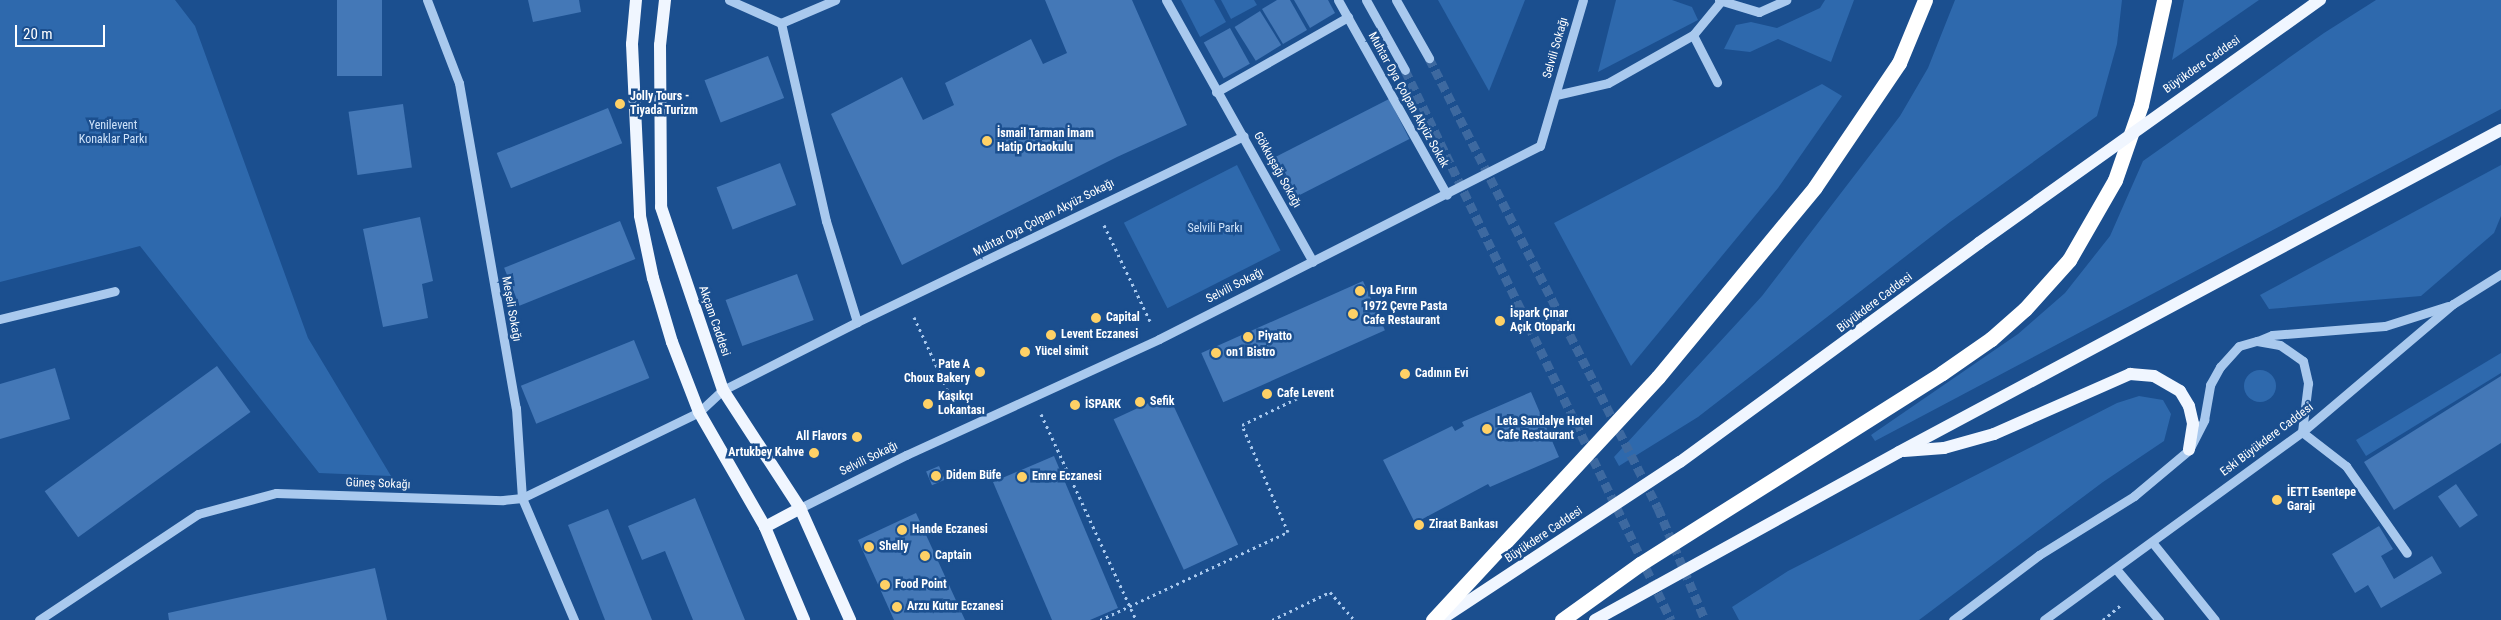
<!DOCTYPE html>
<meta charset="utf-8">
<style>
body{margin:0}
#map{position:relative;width:2501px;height:620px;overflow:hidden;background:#1b4f8f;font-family:"Roboto Condensed",sans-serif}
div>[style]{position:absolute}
.green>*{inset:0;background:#2e69ad;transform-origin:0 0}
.round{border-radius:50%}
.building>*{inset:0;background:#4478b7;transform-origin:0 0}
.minor-tunnel>*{height:9px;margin-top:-4.5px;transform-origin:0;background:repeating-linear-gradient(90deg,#3d69a0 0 9px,transparent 0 13.5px)}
.path>*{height:3px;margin-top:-1.5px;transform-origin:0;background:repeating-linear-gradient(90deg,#a9c9ee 0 2.5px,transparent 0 6.5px)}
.minor>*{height:9px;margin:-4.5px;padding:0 4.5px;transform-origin:4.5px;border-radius:4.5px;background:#a9c9ee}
.major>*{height:12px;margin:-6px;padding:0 6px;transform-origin:6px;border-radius:6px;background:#f0f6ff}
.highway>*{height:15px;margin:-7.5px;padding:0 7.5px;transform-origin:7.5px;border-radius:7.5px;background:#fff}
.major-bridge>*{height:12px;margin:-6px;padding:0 6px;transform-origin:6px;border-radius:6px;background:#f0f6ff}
.dots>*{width:14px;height:14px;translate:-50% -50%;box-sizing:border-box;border:2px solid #1b4f8f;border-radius:50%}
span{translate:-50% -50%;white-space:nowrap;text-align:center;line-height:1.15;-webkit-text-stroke:5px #1b4f8f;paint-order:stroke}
.street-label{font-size:12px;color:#fff}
.poi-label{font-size:12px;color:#fff;font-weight:700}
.left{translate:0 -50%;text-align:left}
.right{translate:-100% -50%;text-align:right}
.park-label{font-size:12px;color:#cfe3fa}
.scale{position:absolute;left:15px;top:25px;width:90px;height:22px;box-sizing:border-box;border:2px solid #fff;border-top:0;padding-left:6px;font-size:15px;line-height:18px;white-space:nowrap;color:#fff;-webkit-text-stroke:4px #1b4f8f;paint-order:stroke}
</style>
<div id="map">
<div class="green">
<div style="clip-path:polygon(0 0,175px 0,195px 26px,308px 338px,391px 476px,319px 473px,140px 246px,0 282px)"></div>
<div style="clip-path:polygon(1181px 0,1214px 0,1226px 22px,1200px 37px)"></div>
<div style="clip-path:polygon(1221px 0,1254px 0,1257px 5px,1231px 19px)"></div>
<div style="clip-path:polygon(1438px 0,1525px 0,1489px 91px)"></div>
<div style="clip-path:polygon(1616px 0,1672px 0,1692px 7px,1698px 20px,1598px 72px)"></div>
<div style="clip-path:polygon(1825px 0,1854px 0,1831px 62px,1778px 39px,1750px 52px,1724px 49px,1736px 25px,1751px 22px,1777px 28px,1820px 8px)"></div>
<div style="clip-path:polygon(1955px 0,2122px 0,2117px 44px,2097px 116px,1950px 222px,1698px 417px,1619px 466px,1614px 457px,1762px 296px,1900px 116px,1928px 68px)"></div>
<div style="clip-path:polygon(2184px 0,2259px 0,2172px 60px)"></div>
<div style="clip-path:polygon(2376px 0,2501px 0,2501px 109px,1875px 441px,1871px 435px,2018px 334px,2065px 293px,2110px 236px,2143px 161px,2324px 33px)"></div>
<div style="clip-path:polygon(1822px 84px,1842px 96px,1778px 188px,1631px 366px,1554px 223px)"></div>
<div style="left:1237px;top:165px;width:96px;height:127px;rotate:63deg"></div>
<div style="clip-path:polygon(2501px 165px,2501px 216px,2494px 233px,2421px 296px,2269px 309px,2260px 295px)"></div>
<div style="clip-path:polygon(2501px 353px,2501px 373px,2366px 456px,2356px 440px)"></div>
<div class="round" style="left:2244px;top:370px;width:32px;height:32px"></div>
<div style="clip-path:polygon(2139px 396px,2163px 400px,2171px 414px,2164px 441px,2103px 482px,1919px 620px,1739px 620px,1732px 607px,1788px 571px,2117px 403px)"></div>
</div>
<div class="building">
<div style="left:337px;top:0;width:45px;height:76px"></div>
<div style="clip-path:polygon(528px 0,579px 0,581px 12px,533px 22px)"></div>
<div style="clip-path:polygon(1045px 0,1132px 0,1187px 125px,1117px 157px,902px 265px,831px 114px,902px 77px,923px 120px,954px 105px,945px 83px,1031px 39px,1043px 64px,1067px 53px)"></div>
<div style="clip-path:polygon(1277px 0,1290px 0,1307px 30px,1283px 44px,1262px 9px)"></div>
<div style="clip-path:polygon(1294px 0,1328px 0,1335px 13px,1310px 28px)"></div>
<div style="left:1260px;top:11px;width:40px;height:30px;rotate:58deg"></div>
<div style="left:1230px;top:28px;width:41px;height:30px;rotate:61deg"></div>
<div style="left:768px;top:56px;width:45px;height:68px;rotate:69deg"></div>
<div style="left:1389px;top:99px;width:45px;height:133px;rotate:63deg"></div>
<div style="left:403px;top:104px;width:64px;height:55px;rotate:82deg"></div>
<div style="left:608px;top:108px;width:38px;height:120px;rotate:68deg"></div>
<div style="left:780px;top:163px;width:45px;height:68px;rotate:69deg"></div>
<div style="clip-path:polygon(420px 217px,433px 281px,422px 284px,428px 318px,383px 327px,363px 229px)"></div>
<div style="left:620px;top:221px;width:41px;height:125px;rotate:68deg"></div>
<div style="left:797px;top:274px;width:49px;height:76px;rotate:70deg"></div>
<div style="left:1363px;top:281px;width:54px;height:177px;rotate:66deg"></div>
<div style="left:634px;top:340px;width:41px;height:122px;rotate:68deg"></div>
<div style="left:217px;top:366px;width:57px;height:213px;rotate:54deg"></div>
<div style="clip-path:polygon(55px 368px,70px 419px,0 439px,0 384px)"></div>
<div style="clip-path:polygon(2501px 376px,2501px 443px,2394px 510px,2364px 462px)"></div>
<div style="clip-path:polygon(1531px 392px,1559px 457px,1490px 487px,1488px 484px,1415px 523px,1383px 460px,1452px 426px,1455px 431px,1464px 426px,1462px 422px)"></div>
<div style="left:1168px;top:394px;width:166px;height:60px;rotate:65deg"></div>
<div style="clip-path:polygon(1054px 456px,1118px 608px,1090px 620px,1052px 620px,993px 482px)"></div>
<div style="left:939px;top:466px;width:15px;height:14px;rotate:67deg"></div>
<div style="left:2456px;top:484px;width:38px;height:22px;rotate:55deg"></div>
<div style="clip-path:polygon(695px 498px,745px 620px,693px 620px,665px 551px,642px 560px,628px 526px)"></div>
<div style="clip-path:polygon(608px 509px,652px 620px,605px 620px,568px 525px)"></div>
<div style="clip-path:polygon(916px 513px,965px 620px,894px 620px,858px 540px)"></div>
<div style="clip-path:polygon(2379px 526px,2393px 549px,2381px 556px,2394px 579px,2432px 556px,2442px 573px,2381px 608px,2368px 585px,2355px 593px,2332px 554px)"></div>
<div style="clip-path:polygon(375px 568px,387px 620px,169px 620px,168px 613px)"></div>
</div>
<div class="minor-tunnel">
<div style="left:1429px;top:58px;width:505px;rotate:63.03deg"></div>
<div style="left:1658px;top:508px;width:121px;rotate:67.2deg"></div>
<div style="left:1405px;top:70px;width:611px;rotate:64.19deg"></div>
</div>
<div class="path">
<div style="left:1104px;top:225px;width:109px;rotate:64.4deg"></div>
<div style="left:914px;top:317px;width:103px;rotate:65.4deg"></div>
<div style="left:1041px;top:414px;width:227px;rotate:65.2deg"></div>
<div style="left:1100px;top:620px;width:208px;rotate:-25.1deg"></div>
<div style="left:1288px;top:532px;width:116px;rotate:-113.3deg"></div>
<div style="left:1242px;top:425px;width:80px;rotate:-25.9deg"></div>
<div style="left:1272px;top:620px;width:64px;rotate:-25.8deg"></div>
<div style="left:1330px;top:592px;width:37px;rotate:49deg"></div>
<div style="left:2103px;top:620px;width:25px;rotate:-40deg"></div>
</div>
<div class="minor">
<div style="left:427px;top:0;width:89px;rotate:68.9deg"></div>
<div style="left:459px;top:83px;width:330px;rotate:80.1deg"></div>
<div style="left:516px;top:408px;width:90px;rotate:86.2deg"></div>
<div style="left:522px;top:498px;width:133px;rotate:66.9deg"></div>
<div style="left:729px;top:0;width:57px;rotate:23.9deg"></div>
<div style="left:781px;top:23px;width:59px;rotate:-23.1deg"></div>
<div style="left:1166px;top:0;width:300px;rotate:60.7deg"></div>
<div style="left:1338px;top:0;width:223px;rotate:60.8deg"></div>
<div style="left:1366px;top:0;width:80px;rotate:60.9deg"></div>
<div style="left:1396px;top:0;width:67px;rotate:60.4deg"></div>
<div style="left:1719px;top:0;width:42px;rotate:16.7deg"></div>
<div style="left:1759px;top:12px;width:30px;rotate:-24deg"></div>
<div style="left:781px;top:23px;width:203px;rotate:77.2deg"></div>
<div style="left:826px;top:221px;width:106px;rotate:72.9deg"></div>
<div style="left:1693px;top:35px;width:53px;rotate:62.9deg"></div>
<div style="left:1216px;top:92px;width:152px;rotate:-29.6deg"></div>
<div style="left:1556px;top:95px;width:53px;rotate:-13deg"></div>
<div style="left:1608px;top:83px;width:98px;rotate:-29.5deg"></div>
<div style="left:1693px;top:35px;width:44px;rotate:-50.5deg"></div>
<div style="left:0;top:319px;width:118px;rotate:-13.7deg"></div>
<div style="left:2258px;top:341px;width:15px;rotate:-23deg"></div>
<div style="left:2272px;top:335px;width:113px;rotate:-4.6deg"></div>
<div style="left:2385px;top:326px;width:66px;rotate:-17.6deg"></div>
<div style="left:2302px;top:432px;width:56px;rotate:37.7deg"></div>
<div style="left:2346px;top:466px;width:106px;rotate:55deg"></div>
<div style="left:800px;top:508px;width:119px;rotate:-26.6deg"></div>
<div style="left:906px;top:455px;width:278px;rotate:-24.6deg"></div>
<div style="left:1159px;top:339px;width:427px;rotate:-26.9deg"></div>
<div style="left:1540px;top:146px;width:152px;rotate:-73.6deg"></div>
<div style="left:2152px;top:542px;width:100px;rotate:51.1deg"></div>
<div style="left:2116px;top:569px;width:67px;rotate:49.9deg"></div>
<div style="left:39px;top:620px;width:191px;rotate:-33.7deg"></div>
<div style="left:198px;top:514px;width:81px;rotate:-15.1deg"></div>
<div style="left:276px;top:493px;width:227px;rotate:1.8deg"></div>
<div style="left:503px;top:500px;width:19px;rotate:-6deg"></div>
<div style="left:522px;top:498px;width:197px;rotate:-25.9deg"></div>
<div style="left:699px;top:412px;width:33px;rotate:-43deg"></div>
<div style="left:723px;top:390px;width:150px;rotate:-26.9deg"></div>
<div style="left:857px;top:322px;width:429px;rotate:-25.7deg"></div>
<div style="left:1953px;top:620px;width:108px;rotate:-37.1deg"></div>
<div style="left:2039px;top:555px;width:112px;rotate:-31.8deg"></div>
<div style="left:2134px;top:496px;width:72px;rotate:-39.9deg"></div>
<div style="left:2189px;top:450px;width:34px;rotate:-63deg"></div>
<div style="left:2204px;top:420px;width:36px;rotate:-80deg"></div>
<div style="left:2210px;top:385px;width:21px;rotate:-61deg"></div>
<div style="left:2220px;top:367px;width:28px;rotate:-48deg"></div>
<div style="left:2239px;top:346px;width:19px;rotate:-16deg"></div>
<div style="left:2257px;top:341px;width:23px;rotate:10deg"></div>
<div style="left:2280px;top:345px;width:28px;rotate:35deg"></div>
<div style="left:2303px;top:361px;width:23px;rotate:77deg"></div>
<div style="left:2308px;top:383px;width:49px;rotate:97deg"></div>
<div style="left:2044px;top:620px;width:319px;rotate:-36.1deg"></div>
<div style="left:2302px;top:432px;width:198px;rotate:-40.3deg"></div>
<div style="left:2453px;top:304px;width:57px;rotate:-32deg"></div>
</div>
<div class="major">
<div style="left:636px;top:0;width:44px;rotate:95.2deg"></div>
<div style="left:632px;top:44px;width:172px;rotate:87.3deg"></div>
<div style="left:640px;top:216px;width:63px;rotate:78.2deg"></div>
<div style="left:653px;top:278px;width:67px;rotate:73.5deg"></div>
<div style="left:672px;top:342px;width:75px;rotate:68.9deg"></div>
<div style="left:699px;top:412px;width:133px;rotate:60.1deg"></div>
<div style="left:765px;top:527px;width:101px;rotate:67.2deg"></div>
<div style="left:665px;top:0;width:45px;rotate:96.3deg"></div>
<div style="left:660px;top:45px;width:162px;rotate:89.6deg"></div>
<div style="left:661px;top:207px;width:193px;rotate:71.3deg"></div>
<div style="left:723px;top:390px;width:141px;rotate:56.9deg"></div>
<div style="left:800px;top:508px;width:123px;rotate:65.9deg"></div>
<div style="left:1904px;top:451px;width:40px;rotate:-4.3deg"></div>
<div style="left:1944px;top:448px;width:52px;rotate:-15.6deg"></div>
<div style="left:1994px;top:434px;width:149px;rotate:-23.8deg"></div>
<div style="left:2130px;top:374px;width:24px;rotate:5deg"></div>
<div style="left:2154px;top:376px;width:30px;rotate:30deg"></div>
<div style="left:2180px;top:391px;width:17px;rotate:59deg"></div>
<div style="left:2189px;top:406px;width:18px;rotate:77deg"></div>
<div style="left:2193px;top:424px;width:26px;rotate:99deg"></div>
<div style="left:765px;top:527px;width:40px;rotate:-28deg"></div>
<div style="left:1440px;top:620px;width:287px;rotate:-33.4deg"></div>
<div style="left:1680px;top:462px;width:371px;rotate:-36.2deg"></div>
<div style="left:1595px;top:620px;width:347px;rotate:-28.9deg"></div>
<div style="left:1899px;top:452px;width:683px;rotate:-28.14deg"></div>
</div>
<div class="highway">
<div style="left:1433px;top:620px;width:331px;rotate:-47.2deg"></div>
<div style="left:1658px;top:377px;width:246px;rotate:-50.4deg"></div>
<div style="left:1815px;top:187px;width:150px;rotate:-55.9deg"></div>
<div style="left:1899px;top:63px;width:68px;rotate:-67.6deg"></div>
<div style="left:1562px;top:620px;width:96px;rotate:-35.7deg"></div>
<div style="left:1640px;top:564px;width:357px;rotate:-32.3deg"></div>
<div style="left:1942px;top:373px;width:60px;rotate:-34.8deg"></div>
<div style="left:1991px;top:339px;width:45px;rotate:-41.4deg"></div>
<div style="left:2025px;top:309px;width:66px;rotate:-48.1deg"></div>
<div style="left:2069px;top:260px;width:92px;rotate:-60.1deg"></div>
<div style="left:2115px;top:180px;width:79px;rotate:-70.9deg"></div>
<div style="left:2141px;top:105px;width:107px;rotate:-77.6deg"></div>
</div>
<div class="major-bridge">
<div style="left:1979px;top:243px;width:419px;rotate:-35.5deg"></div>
</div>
<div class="dots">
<div style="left:620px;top:104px;background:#ffd166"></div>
<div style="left:987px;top:141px;background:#ffd166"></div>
<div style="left:1360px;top:291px;background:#ffd166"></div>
<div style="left:1353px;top:314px;background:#ffd166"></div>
<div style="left:1096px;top:318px;background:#ffd166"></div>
<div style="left:1500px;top:321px;background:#ffd166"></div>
<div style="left:1051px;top:335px;background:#ffd166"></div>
<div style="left:1248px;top:337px;background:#ffd166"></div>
<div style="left:1025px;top:352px;background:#ffd166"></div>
<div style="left:1216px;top:353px;background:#ffd166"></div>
<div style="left:980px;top:372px;background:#ffd166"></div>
<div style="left:1405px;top:374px;background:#ffd166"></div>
<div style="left:1267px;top:394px;background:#ffd166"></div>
<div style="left:1140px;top:402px;background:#ffd166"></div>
<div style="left:928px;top:404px;background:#ffd166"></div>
<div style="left:1075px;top:405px;background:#ffd166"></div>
<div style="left:1487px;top:429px;background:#ffd166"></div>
<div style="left:857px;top:437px;background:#ffd166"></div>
<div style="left:814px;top:453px;background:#ffd166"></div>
<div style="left:936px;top:476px;background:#ffd166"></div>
<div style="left:1022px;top:477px;background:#ffd166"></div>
<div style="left:2277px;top:500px;background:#ffd166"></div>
<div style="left:1419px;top:525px;background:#ffd166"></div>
<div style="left:902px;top:530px;background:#ffd166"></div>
<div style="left:869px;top:547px;background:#ffd166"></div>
<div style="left:925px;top:556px;background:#ffd166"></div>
<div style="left:885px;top:585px;background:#ffd166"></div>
<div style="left:897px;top:607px;background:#ffd166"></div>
</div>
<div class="street-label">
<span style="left:1556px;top:48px;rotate:-74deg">Selvili Sokağı</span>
<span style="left:2202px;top:65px;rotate:-35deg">Büyükdere Caddesi</span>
<span style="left:1408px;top:100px;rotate:61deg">Muhtar Oya Çolpan Akyüz Sokak</span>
<span style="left:1277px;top:170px;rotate:61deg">Gökkuşağı Sokağı</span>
<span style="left:1044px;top:218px;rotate:-27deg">Muhtar Oya Çolpan Akyüz Sokağı</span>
<span style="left:1235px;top:286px;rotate:-27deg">Selvili Sokağı</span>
<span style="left:1875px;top:303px;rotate:-37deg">Büyükdere Caddesi</span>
<span style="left:511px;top:309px;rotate:80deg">Meşeli Sokağı</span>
<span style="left:714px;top:321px;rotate:71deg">Akçam Caddesi</span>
<span style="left:2267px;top:440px;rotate:-37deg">Eski Büyükdere Caddesi</span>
<span style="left:869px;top:459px;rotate:-26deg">Selvili Sokağı</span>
<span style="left:378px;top:484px;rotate:2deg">Güneş Sokağı</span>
<span style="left:1544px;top:535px;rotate:-34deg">Büyükdere Caddesi</span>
</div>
<div class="poi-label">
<span class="left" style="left:630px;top:104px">Jolly Tours -<br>Tiyada Turizm</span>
<span class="left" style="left:997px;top:141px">İsmail Tarman İmam<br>Hatip Ortaokulu</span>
<span class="left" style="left:1370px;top:291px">Loya Fırın</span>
<span class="left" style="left:1363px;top:314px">1972 Çevre Pasta<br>Cafe Restaurant</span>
<span class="left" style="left:1510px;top:321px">İspark Çınar<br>Açık Otoparkı</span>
<span class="left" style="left:1106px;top:318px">Capital</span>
<span class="left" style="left:1061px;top:335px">Levent Eczanesi</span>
<span class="left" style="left:1258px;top:337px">Piyatto</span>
<span class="left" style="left:1035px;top:352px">Yücel simit</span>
<span class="left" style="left:1226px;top:353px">on1 Bistro</span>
<span class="right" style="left:970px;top:372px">Pate A<br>Choux Bakery</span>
<span class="left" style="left:1415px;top:374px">Cadının Evi</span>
<span class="left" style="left:1277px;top:394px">Cafe Levent</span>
<span class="left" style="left:938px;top:404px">Kaşıkçı<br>Lokantası</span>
<span class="left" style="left:1150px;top:402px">Sefik</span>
<span class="left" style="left:1085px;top:405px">İSPARK</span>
<span class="left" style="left:1497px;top:429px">Leta Sandalye Hotel<br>Cafe Restaurant</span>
<span class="right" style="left:847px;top:437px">All Flavors</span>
<span class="right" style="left:804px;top:453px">Artukbey Kahve</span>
<span class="left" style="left:946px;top:476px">Didem Büfe</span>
<span class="left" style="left:1032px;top:477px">Emre Eczanesi</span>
<span class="left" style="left:2287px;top:500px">İETT Esentepe<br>Garajı</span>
<span class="left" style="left:1429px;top:525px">Ziraat Bankası</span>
<span class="left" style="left:912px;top:530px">Hande Eczanesi</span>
<span class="left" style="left:879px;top:547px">Shelly</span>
<span class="left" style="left:935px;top:556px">Captain</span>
<span class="left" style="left:895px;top:585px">Food Point</span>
<span class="left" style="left:907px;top:607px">Arzu Kutur Eczanesi</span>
</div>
<div class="park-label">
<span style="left:113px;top:133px">Yenilevent<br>Konaklar Parkı</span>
<span style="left:1215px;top:229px">Selvili Parkı</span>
</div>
<div class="scale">20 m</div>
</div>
